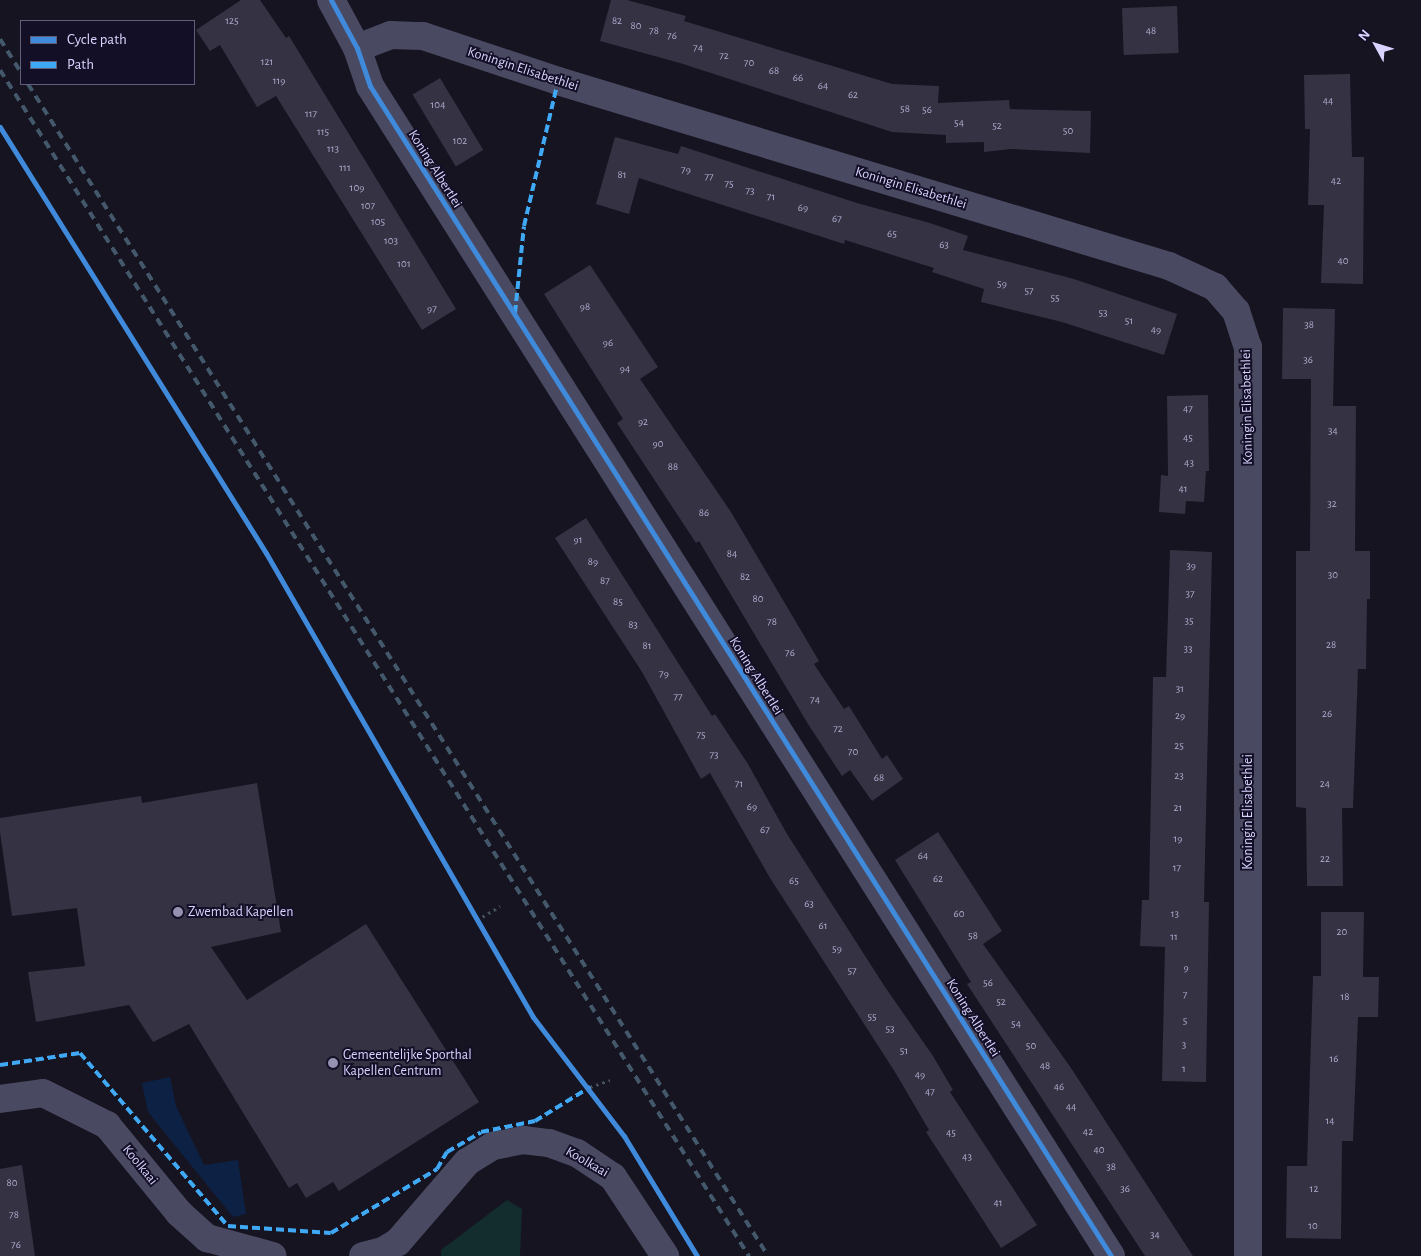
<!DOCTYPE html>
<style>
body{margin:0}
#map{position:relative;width:1421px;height:1256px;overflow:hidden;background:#161421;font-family:"Alegreya Sans",sans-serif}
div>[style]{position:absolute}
.green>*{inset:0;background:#132c2d}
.water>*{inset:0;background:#0d2144}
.building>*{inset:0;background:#343243;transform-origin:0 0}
.path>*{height:3px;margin-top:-1.5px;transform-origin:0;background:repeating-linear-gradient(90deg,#44505f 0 2.5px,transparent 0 6.5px)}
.street>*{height:28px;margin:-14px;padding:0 14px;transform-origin:14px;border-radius:14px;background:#4a4962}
.rail>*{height:4px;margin-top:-2px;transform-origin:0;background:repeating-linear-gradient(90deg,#43596b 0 8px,transparent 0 14px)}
.quiet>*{height:4px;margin-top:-2px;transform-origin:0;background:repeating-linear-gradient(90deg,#3fa9f5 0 8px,transparent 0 12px)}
.cycleway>*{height:5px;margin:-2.5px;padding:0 2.5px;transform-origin:2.5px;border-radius:2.5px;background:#408adc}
.dots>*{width:14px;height:14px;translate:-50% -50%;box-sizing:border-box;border:2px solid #130f26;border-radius:50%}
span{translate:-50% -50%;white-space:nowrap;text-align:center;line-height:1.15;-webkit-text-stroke:4px #130f26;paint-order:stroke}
.number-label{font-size:11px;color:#b0acd0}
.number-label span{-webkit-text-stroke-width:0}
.street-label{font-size:14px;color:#d9d4ff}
.poi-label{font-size:14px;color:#d9d4ff}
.left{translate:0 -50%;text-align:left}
.legend{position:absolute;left:20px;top:20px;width:175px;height:65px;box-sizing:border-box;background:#130f26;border:1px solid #625e7d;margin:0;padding:6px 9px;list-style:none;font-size:15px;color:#d9d4ff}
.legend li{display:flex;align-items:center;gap:10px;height:25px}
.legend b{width:25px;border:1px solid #625e7d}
.north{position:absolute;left:1351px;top:20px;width:50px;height:50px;-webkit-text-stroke:4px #130f26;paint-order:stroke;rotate:309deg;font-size:14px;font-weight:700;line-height:20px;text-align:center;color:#d9d4ff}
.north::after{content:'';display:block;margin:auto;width:18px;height:22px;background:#d9d4ff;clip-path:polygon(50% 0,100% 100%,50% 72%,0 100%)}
</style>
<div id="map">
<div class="green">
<div style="clip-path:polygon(507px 1200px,522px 1209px,520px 1256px,441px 1256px,441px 1250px)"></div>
</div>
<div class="water">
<div style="clip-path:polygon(170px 1077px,176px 1106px,204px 1165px,238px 1160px,246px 1214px,233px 1217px,148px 1112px,142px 1083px)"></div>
</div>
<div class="building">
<div style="clip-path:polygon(241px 0,260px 0,286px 38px,289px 36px,456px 309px,422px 330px,276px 96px,257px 107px,220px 45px,210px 51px,196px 30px)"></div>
<div style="clip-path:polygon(611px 0,627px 0,686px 16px,684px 21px,892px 84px,939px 86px,938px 103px,1009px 100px,1010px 109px,1091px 111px,1090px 153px,1011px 149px,984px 152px,984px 142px,946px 143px,946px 135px,892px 132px,680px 63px,600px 41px)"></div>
<div style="left:1177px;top:6px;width:47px;height:55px;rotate:88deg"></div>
<div style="clip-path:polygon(1350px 74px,1352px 157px,1364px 157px,1363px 284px,1321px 283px,1324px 205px,1308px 205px,1310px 129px,1305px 129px,1304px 75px)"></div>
<div style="left:440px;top:78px;width:84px;height:32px;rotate:59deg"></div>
<div style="clip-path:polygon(615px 137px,678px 154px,681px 146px,857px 203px,930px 223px,968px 236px,963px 250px,1074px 279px,1177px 314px,1164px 355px,1062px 322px,981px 302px,984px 289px,932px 272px,934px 268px,845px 240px,844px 244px,639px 178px,629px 214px,596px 204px)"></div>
<div style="clip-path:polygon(590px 265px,658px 367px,640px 379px,731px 512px,819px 661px,814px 664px,844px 709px,849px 706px,882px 759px,887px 755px,903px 779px,872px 801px,850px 770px,842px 776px,808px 724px,699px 541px,696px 543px,617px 423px,623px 419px,544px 294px)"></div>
<div style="clip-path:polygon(1283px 308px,1335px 309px,1333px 406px,1356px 406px,1355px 551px,1370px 551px,1370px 599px,1367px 599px,1366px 669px,1358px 669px,1353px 808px,1342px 808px,1343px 886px,1307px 886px,1306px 808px,1296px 807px,1296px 551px,1310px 551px,1311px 379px,1282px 379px)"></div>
<div style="clip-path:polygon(1208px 395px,1209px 471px,1206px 471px,1204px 502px,1186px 501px,1185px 514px,1159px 512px,1161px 475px,1168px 476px,1167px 396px)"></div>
<div style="clip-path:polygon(586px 518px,712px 716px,715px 714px,748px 764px,787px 834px,885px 987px,933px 1056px,953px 1090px,950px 1092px,1037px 1225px,1001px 1248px,926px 1132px,929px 1130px,895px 1072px,770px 878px,710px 773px,701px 779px,642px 672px,555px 538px)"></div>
<div style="clip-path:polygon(1170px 550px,1212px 552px,1204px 902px,1209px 902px,1206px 1082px,1162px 1081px,1165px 947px,1140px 946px,1142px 900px,1149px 900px,1153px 677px,1166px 677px)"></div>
<div style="clip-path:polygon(257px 783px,281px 932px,211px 947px,247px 1000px,366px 924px,479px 1102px,339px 1191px,333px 1182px,306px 1198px,297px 1183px,289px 1188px,189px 1024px,153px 1042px,129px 1005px,36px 1022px,28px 972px,85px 966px,77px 908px,12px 916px,0 832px,0 818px,141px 796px,142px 803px)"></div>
<div style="clip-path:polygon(938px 832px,1002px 931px,983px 944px,1071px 1068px,1193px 1256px,1145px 1256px,967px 984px,971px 982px,895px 860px)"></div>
<div style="clip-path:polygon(1321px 912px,1364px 912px,1363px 977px,1379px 977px,1378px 1017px,1358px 1017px,1353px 1141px,1342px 1141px,1341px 1239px,1286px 1238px,1287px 1166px,1307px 1166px,1313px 976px,1321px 976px)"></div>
<div style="clip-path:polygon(22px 1165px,35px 1256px,0 1256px,0 1169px)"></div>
</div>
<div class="path">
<div style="left:477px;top:920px;width:27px;rotate:-31deg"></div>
<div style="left:590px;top:1087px;width:21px;rotate:-19deg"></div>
</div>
<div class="street">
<div style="left:331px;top:0;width:55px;rotate:61.6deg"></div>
<div style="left:357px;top:48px;width:40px;rotate:71.1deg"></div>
<div style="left:370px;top:86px;width:1385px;rotate:57.65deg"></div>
<div style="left:357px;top:48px;width:36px;rotate:-21deg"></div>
<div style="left:391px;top:35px;width:32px;rotate:2deg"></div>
<div style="left:423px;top:36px;width:142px;rotate:18.4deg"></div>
<div style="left:558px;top:81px;width:638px;rotate:16.85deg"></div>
<div style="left:1169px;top:266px;width:51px;rotate:24.5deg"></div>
<div style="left:1215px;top:287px;width:32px;rotate:49deg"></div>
<div style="left:1236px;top:311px;width:38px;rotate:72deg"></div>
<div style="left:1248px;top:347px;width:909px;rotate:90deg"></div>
<div style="left:0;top:1099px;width:43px;rotate:-7.9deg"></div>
<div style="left:43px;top:1093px;width:72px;rotate:26.6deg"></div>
<div style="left:107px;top:1125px;width:114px;rotate:50.7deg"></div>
<div style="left:179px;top:1213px;width:38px;rotate:42deg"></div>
<div style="left:207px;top:1238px;width:68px;rotate:15.3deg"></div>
<div style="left:363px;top:1256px;width:21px;rotate:-14deg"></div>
<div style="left:383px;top:1251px;width:17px;rotate:-31deg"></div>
<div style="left:398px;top:1242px;width:106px;rotate:-49.2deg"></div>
<div style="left:467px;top:1162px;width:31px;rotate:-32deg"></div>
<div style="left:493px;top:1146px;width:31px;rotate:-11deg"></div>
<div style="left:523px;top:1140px;width:26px;rotate:7deg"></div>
<div style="left:549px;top:1143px;width:30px;rotate:20deg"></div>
<div style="left:577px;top:1153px;width:43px;rotate:33.7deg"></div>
<div style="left:613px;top:1177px;width:95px;rotate:56.6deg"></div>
</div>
<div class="rail">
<div style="left:0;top:39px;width:40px;rotate:58deg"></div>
<div style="left:0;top:70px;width:1403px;rotate:57.73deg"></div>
<div style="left:28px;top:84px;width:1386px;rotate:57.73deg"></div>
</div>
<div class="quiet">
<div style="left:515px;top:313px;width:87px;rotate:-84.1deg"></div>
<div style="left:524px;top:226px;width:149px;rotate:-76.8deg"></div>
<div style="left:0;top:1065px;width:81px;rotate:-8.5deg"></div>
<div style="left:80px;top:1053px;width:228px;rotate:49.5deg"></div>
<div style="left:228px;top:1226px;width:103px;rotate:3.9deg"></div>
<div style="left:331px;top:1233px;width:124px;rotate:-31.1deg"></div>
<div style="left:437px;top:1169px;width:20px;rotate:-60deg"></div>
<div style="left:447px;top:1152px;width:39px;rotate:-30deg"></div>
<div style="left:481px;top:1132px;width:55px;rotate:-11.5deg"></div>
<div style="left:535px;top:1121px;width:65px;rotate:-31.7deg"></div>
</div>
<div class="cycleway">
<div style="left:331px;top:0;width:55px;rotate:61.6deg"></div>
<div style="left:357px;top:48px;width:40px;rotate:71.1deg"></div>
<div style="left:370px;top:86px;width:1385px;rotate:57.65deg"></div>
<div style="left:0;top:127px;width:502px;rotate:58.02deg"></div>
<div style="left:266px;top:553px;width:535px;rotate:60.08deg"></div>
<div style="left:533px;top:1017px;width:150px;rotate:52.6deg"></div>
<div style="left:624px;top:1136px;width:140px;rotate:58.7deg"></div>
</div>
<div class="dots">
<div style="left:178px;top:912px;background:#9591b1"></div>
<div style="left:333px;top:1063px;background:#9591b1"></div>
</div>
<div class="number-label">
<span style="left:232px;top:21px">125</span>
<span style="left:617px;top:21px">82</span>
<span style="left:636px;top:26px">80</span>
<span style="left:654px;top:31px">78</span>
<span style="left:1151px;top:31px">48</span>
<span style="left:672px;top:36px">76</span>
<span style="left:698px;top:48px">74</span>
<span style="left:724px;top:56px">72</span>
<span style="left:267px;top:62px">121</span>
<span style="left:749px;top:63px">70</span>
<span style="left:774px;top:71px">68</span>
<span style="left:798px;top:78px">66</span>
<span style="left:279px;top:81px">119</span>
<span style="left:823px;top:86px">64</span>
<span style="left:853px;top:95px">62</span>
<span style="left:1328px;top:101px">44</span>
<span style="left:438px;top:105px">104</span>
<span style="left:905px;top:109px">58</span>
<span style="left:927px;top:110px">56</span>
<span style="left:311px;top:114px">117</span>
<span style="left:959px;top:123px">54</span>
<span style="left:997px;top:126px">52</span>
<span style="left:1068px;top:131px">50</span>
<span style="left:323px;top:132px">115</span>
<span style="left:460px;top:141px">102</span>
<span style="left:333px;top:149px">113</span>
<span style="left:345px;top:168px">111</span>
<span style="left:686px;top:170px">79</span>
<span style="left:622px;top:175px">81</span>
<span style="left:709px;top:177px">77</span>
<span style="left:1336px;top:181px">42</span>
<span style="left:729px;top:184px">75</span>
<span style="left:357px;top:188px">109</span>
<span style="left:750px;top:191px">73</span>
<span style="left:771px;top:197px">71</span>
<span style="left:368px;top:206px">107</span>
<span style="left:803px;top:208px">69</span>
<span style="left:837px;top:219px">67</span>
<span style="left:378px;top:222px">105</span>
<span style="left:892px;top:234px">65</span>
<span style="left:391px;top:241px">103</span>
<span style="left:944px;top:245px">63</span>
<span style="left:1343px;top:261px">40</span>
<span style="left:404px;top:264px">101</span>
<span style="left:1002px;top:284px">59</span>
<span style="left:1029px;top:291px">57</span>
<span style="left:1055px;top:298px">55</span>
<span style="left:585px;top:307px">98</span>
<span style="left:432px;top:309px">97</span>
<span style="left:1103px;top:313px">53</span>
<span style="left:1129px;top:321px">51</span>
<span style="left:1309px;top:325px">38</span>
<span style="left:1156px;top:330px">49</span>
<span style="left:608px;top:343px">96</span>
<span style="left:1308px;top:360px">36</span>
<span style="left:625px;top:369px">94</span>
<span style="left:1188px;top:409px">47</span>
<span style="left:643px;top:422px">92</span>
<span style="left:1333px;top:431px">34</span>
<span style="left:1188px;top:438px">45</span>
<span style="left:658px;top:444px">90</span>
<span style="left:1189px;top:463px">43</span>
<span style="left:673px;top:467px">88</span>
<span style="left:1183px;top:489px">41</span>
<span style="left:1332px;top:504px">32</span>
<span style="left:704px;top:513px">86</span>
<span style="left:578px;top:540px">91</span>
<span style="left:732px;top:554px">84</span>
<span style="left:593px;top:562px">89</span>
<span style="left:1191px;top:566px">39</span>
<span style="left:1333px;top:575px">30</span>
<span style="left:745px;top:577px">82</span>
<span style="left:605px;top:581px">87</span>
<span style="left:1190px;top:594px">37</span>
<span style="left:758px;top:599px">80</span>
<span style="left:618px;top:602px">85</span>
<span style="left:1189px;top:621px">35</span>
<span style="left:772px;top:622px">78</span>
<span style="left:633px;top:625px">83</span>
<span style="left:1331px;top:645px">28</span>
<span style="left:647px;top:646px">81</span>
<span style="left:1188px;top:649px">33</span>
<span style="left:790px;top:653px">76</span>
<span style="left:664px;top:674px">79</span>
<span style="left:1180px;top:689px">31</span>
<span style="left:678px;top:697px">77</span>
<span style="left:815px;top:700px">74</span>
<span style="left:1327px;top:714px">26</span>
<span style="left:1180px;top:716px">29</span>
<span style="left:838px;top:729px">72</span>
<span style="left:701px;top:735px">75</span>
<span style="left:1179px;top:746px">25</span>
<span style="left:853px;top:752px">70</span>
<span style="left:714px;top:755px">73</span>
<span style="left:1179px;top:776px">23</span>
<span style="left:879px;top:778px">68</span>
<span style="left:739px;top:784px">71</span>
<span style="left:1325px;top:784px">24</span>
<span style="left:752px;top:807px">69</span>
<span style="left:1178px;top:808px">21</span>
<span style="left:765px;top:830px">67</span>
<span style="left:1178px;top:839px">19</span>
<span style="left:923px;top:856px">64</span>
<span style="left:1325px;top:859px">22</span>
<span style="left:1177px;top:868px">17</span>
<span style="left:938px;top:879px">62</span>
<span style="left:794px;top:881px">65</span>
<span style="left:809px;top:904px">63</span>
<span style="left:959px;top:914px">60</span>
<span style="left:1175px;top:914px">13</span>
<span style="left:823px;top:926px">61</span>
<span style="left:1342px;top:932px">20</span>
<span style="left:973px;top:936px">58</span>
<span style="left:1174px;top:937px">11</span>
<span style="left:837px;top:949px">59</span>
<span style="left:1186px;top:968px">9</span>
<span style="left:852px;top:971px">57</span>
<span style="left:988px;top:983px">56</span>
<span style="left:1185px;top:995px">7</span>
<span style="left:1345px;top:997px">18</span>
<span style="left:1001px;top:1002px">52</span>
<span style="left:872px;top:1017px">55</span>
<span style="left:1185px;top:1021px">5</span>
<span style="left:1016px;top:1024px">54</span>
<span style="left:890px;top:1029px">53</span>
<span style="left:1184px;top:1045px">3</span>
<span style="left:1031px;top:1046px">50</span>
<span style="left:904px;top:1051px">51</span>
<span style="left:1334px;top:1059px">16</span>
<span style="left:1045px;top:1066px">48</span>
<span style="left:1184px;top:1069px">1</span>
<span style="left:920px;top:1075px">49</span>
<span style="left:1059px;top:1087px">46</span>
<span style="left:930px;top:1092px">47</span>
<span style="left:1071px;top:1107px">44</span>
<span style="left:1330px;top:1121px">14</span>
<span style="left:1088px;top:1132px">42</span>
<span style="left:951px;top:1133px">45</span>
<span style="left:1099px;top:1150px">40</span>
<span style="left:967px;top:1157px">43</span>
<span style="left:1111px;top:1167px">38</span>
<span style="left:12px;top:1183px">80</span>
<span style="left:1125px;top:1189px">36</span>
<span style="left:1314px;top:1189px">12</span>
<span style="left:998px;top:1203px">41</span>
<span style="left:14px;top:1215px">78</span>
<span style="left:1313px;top:1226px">10</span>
<span style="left:1155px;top:1235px">34</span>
<span style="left:16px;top:1245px">76</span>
</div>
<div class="street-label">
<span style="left:523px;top:69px;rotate:18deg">Koningin Elisabethlei</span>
<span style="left:435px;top:169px;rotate:58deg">Koning Albertlei</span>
<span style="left:911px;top:188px;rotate:17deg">Koningin Elisabethlei</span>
<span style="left:1247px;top:407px;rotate:-91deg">Koningin Elisabethlei</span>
<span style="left:756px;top:676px;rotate:58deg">Koning Albertlei</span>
<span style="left:1248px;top:812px;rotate:-90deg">Koningin Elisabethlei</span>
<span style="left:973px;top:1018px;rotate:58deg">Koning Albertlei</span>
<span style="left:587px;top:1162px;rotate:30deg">Koolkaai</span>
<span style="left:140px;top:1165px;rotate:51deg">Koolkaai</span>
</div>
<div class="poi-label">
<span class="left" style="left:188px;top:912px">Zwembad Kapellen</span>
<span class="left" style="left:343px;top:1063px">Gemeentelijke Sporthal<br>Kapellen Centrum</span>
</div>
<ul class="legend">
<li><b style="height:6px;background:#408adc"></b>Cycle path</li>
<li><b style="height:6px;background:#3fa9f5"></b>Path</li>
</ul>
<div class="north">N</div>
</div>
